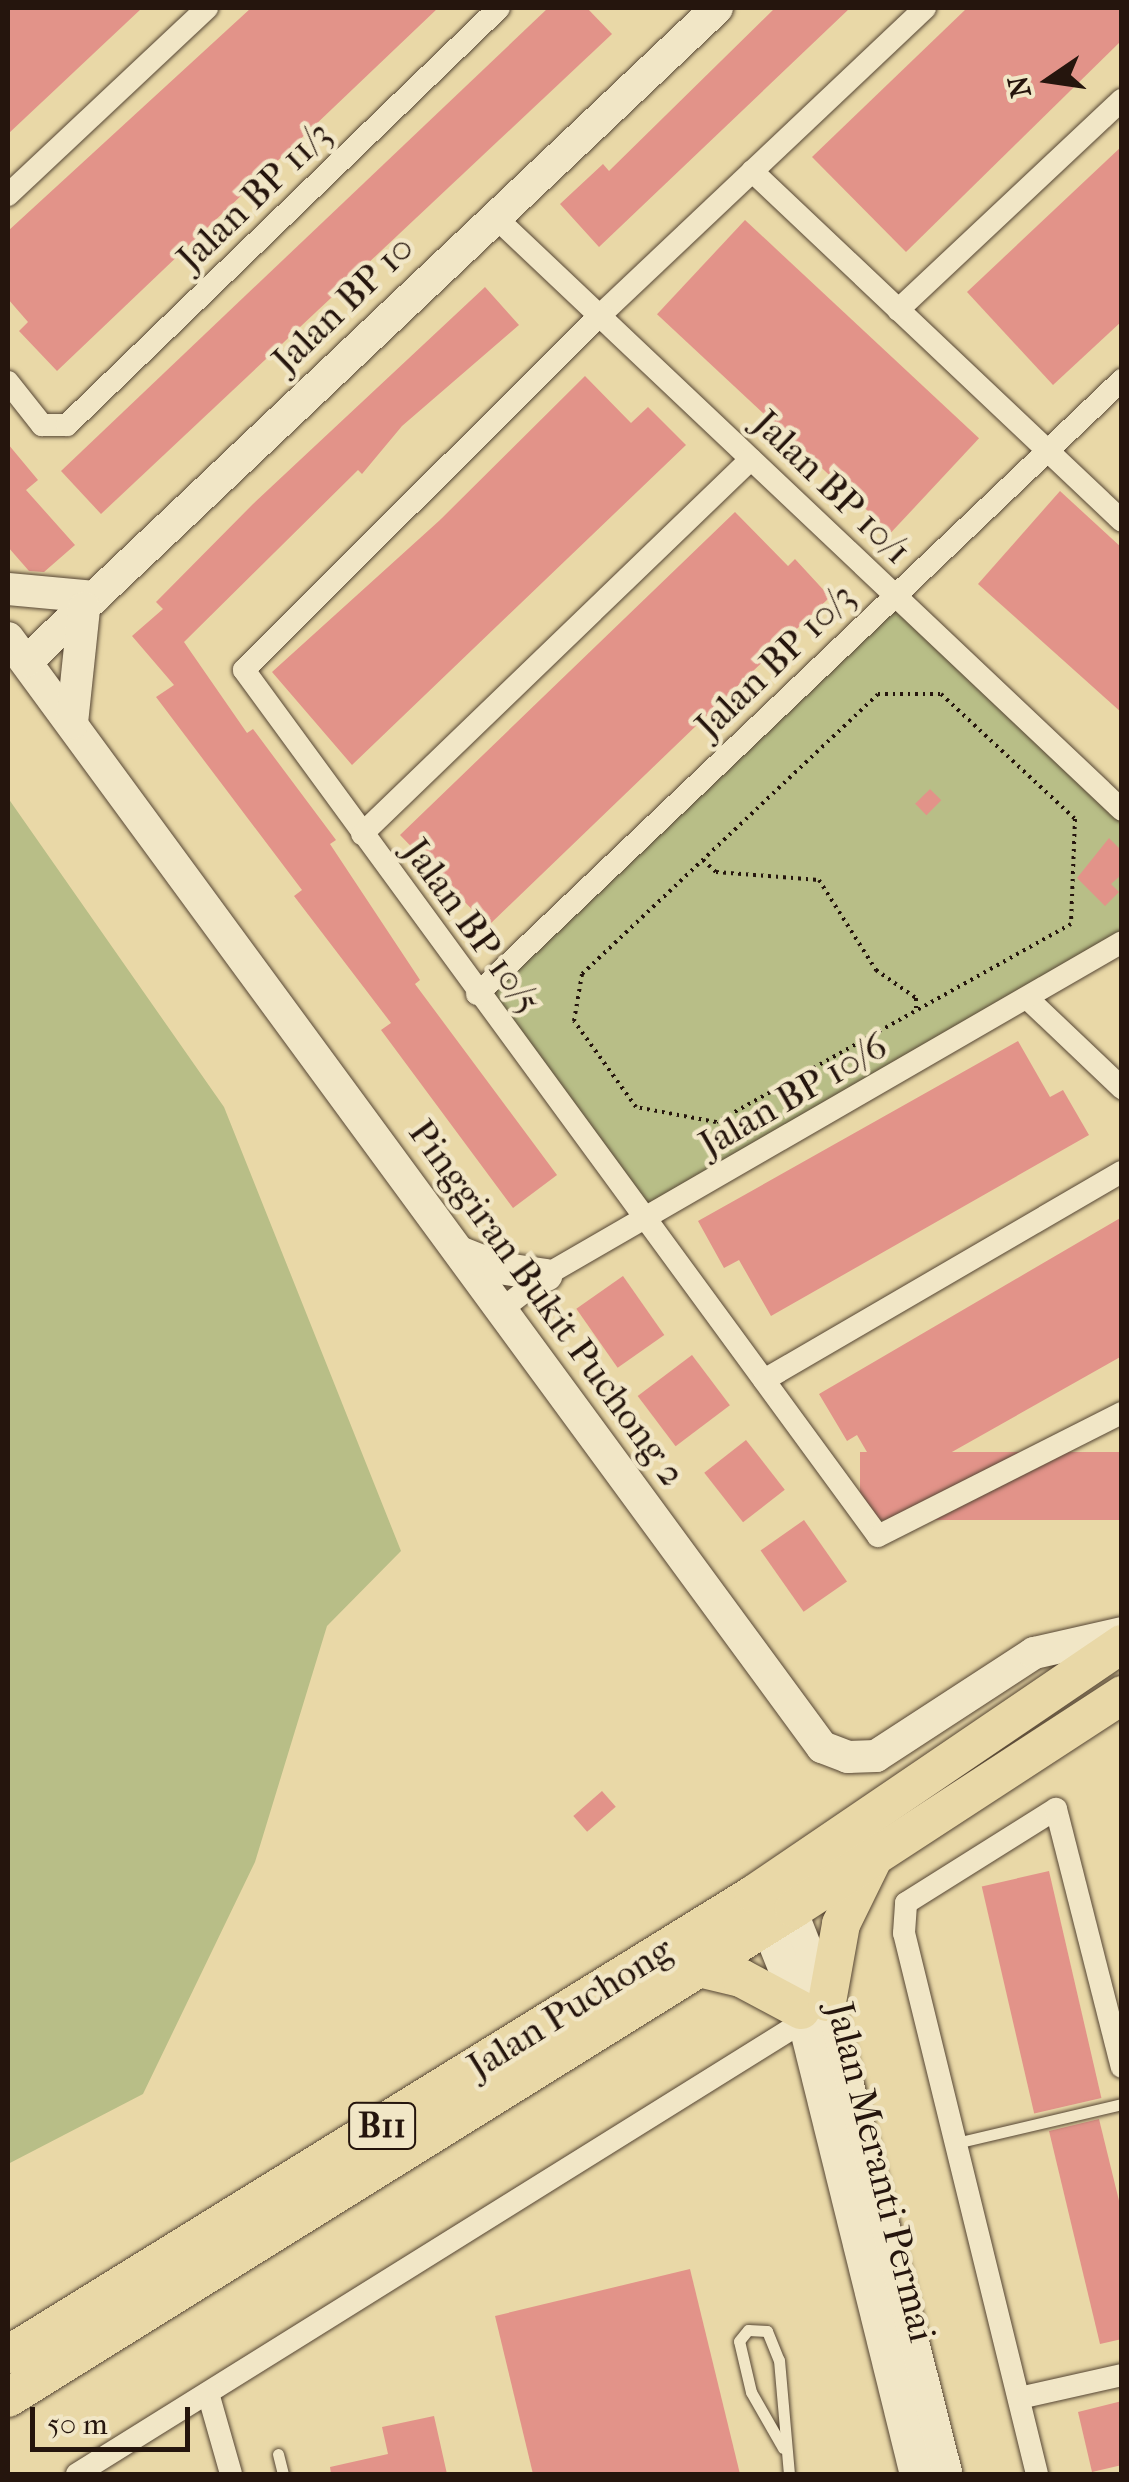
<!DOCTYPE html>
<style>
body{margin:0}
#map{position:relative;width:1129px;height:2482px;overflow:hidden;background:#e9d8a7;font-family:"IM FELL French Canon",serif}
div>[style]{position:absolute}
.green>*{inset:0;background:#b8be87}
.building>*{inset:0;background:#e29389;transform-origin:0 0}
.path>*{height:4px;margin-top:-2px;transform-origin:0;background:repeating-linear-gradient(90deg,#25150d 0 2.5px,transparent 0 7.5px)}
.roads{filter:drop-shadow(0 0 2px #564634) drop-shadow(0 0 2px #564634)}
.lane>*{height:11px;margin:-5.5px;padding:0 5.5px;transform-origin:5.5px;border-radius:5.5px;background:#f1e6c6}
.street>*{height:22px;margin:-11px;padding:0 11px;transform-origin:11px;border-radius:11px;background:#f1e6c6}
.secondary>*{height:32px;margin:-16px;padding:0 16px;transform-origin:16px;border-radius:16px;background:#f1e6c6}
.primary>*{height:38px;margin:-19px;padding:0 19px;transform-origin:19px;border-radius:19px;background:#e9d8a7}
span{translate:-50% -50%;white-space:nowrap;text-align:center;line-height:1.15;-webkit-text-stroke:9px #f1e6c6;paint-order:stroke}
.shield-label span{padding:2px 8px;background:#f1e6c6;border:2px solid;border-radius:8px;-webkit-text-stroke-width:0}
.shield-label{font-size:35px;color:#25150d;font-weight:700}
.street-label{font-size:38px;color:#25150d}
.frame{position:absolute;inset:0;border:10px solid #25150d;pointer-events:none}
.north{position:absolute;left:999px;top:30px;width:100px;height:100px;-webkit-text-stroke:8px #f1e6c6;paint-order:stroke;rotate:257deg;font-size:28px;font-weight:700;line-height:40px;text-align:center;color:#25150d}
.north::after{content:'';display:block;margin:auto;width:35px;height:45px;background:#25150d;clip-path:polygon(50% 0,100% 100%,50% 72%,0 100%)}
.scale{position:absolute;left:30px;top:2407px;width:160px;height:45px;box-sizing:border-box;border:5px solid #25150d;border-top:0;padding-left:12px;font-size:30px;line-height:35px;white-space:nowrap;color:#25150d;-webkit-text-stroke:8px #f1e6c6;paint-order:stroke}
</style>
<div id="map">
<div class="green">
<div style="clip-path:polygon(895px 595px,1121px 810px,1121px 941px,644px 1223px,477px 994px)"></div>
<div style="clip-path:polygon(8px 798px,224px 1107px,401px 1551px,327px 1626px,255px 1862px,143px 2094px,8px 2164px)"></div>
</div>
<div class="building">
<div style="clip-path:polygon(8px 8px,142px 8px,8px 134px)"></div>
<div style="clip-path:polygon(251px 8px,438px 8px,57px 371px,19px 331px,28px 322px,8px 299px,8px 231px)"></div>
<div style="clip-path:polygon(548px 8px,587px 8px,612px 34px,101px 514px,61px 471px)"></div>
<div style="clip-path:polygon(775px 8px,850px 8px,599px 247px,560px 204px,603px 164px,609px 171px)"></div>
<div style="clip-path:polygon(967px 8px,1122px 8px,1122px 40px,906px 252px,812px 157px)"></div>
<div style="clip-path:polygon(1122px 146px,1122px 321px,1053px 385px,967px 292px)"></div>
<div style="left:745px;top:220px;width:320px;height:129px;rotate:43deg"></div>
<div style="clip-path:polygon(485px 287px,519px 325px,402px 426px,362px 474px,358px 470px,184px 642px,247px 733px,253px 729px,336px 840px,330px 844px,420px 980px,415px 984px,557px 1175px,513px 1208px,381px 1030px,391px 1023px,294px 896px,302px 890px,156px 697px,174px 685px,132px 636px,163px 609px,156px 602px,253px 504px)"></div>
<div style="clip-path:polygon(585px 376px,631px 423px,648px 407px,686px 445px,352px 765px,272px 672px,440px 520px)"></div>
<div style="clip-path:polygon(8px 444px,38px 480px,26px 490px,75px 545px,44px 572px,29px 571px,8px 547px)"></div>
<div style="clip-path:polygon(1060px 491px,1122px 548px,1122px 713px,978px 584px)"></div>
<div style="clip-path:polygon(735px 512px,788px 566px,795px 559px,830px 597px,488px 926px,400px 835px)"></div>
<div style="left:930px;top:789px;width:16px;height:21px;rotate:45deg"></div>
<div style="clip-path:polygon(1109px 838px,1122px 851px,1122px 874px,1111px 884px,1119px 892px,1105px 906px,1077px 878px)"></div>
<div style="clip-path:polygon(1018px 1041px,1050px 1097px,1063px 1090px,1089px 1135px,771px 1316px,739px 1260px,724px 1268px,698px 1221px)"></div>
<div style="clip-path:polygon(1122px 1217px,1122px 1356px,888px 1488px,857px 1435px,847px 1441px,819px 1394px)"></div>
<div style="left:623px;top:1276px;width:72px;height:57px;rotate:55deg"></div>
<div style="left:692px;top:1355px;width:63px;height:68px;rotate:53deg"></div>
<div style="left:746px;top:1440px;width:63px;height:53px;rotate:52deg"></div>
<div style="left:1122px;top:1452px;width:68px;height:262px;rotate:90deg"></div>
<div style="left:804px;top:1520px;width:75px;height:53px;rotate:55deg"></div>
<div style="left:602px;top:1791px;width:21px;height:38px;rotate:49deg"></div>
<div style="left:1049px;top:1871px;width:233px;height:69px;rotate:77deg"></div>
<div style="clip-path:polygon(1099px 2119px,1122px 2213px,1122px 2339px,1100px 2344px,1049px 2131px)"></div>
<div style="clip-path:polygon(690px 2269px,740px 2474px,533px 2474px,495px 2316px)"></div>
<div style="clip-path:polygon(1122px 2401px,1122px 2465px,1092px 2472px,1078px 2412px)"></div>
<div style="clip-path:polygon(434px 2416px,447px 2474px,331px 2474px,330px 2467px,388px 2454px,382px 2427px)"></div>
</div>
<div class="path">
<div style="left:878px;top:694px;width:63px"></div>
<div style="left:941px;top:694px;width:183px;rotate:43deg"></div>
<div style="left:1075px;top:819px;width:105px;rotate:92.2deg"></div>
<div style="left:1071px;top:924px;width:406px;rotate:150.8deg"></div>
<div style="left:716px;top:1122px;width:81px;rotate:-169.4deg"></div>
<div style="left:636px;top:1107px;width:106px;rotate:-125.8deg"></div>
<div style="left:574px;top:1021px;width:48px;rotate:-80.3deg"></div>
<div style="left:582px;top:974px;width:407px;rotate:-43.4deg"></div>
<div style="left:703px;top:860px;width:18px;rotate:43deg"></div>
<div style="left:716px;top:872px;width:103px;rotate:4.4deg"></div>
<div style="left:819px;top:880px;width:107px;rotate:57.7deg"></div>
<div style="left:876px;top:970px;width:49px;rotate:35deg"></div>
<div style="left:916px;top:998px;width:12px;rotate:90deg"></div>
</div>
<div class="roads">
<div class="lane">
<div style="left:956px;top:2143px;width:171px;rotate:-13.2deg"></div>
<div style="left:783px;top:2448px;width:64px;rotate:-119.7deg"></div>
<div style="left:751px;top:2392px;width:52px;rotate:-103.2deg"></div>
<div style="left:739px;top:2341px;width:14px;rotate:-51deg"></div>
<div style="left:748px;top:2330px;width:19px;rotate:3deg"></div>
<div style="left:767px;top:2331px;width:31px;rotate:68deg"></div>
<div style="left:779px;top:2360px;width:114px;rotate:85deg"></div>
<div style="left:278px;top:2454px;width:21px;rotate:76deg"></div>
</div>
<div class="street">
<div style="left:925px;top:8px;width:446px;rotate:136.6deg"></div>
<div style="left:601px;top:314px;width:504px;rotate:135.08deg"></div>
<div style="left:244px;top:670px;width:1073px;rotate:53.79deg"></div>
<div style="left:878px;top:1536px;width:273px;rotate:-26.8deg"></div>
<div style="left:752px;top:171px;width:509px;rotate:43.41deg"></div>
<div style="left:8px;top:195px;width:273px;rotate:-43.2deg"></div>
<div style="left:493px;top:215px;width:866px;rotate:43.41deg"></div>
<div style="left:898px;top:310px;width:307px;rotate:-43.2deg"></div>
<div style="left:8px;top:382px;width:55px;rotate:51.7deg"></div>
<div style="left:42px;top:425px;width:25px"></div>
<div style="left:67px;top:425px;width:600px;rotate:-43.99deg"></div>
<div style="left:362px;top:834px;width:540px;rotate:-43.95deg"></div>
<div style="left:477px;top:994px;width:891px;rotate:-43.59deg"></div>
<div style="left:1027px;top:998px;width:131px;rotate:43.5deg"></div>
<div style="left:502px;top:1309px;width:56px;rotate:-37.7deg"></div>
<div style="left:546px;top:1275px;width:665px;rotate:-30.03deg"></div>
<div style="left:764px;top:1380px;width:414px;rotate:-30.2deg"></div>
<div style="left:208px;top:2393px;width:84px;rotate:74.1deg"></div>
<div style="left:1019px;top:2398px;width:106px;rotate:-12.6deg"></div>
<div style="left:77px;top:2474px;width:857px;rotate:-31.93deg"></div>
<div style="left:1037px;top:2474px;width:557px;rotate:-103.81deg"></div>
<div style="left:904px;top:1933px;width:30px;rotate:-86deg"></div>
<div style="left:906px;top:1903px;width:177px;rotate:-32.1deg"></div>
<div style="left:1056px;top:1809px;width:266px;rotate:75.7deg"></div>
</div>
<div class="secondary">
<div style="left:8px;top:589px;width:87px;rotate:5.3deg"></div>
<div style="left:8px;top:638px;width:1376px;rotate:53.72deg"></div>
<div style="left:822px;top:1747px;width:28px;rotate:21deg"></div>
<div style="left:848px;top:1757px;width:28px;rotate:-2deg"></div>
<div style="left:876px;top:1756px;width:189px;rotate:-33.1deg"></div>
<div style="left:1034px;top:1653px;width:90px;rotate:-12.8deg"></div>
<div style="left:27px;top:661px;width:950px;rotate:-43.42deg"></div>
<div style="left:72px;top:723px;width:116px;rotate:-84deg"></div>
<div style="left:462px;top:1253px;width:40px;rotate:22deg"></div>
<div style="left:499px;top:1268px;width:48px;rotate:8.5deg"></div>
<div style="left:782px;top:1887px;width:123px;rotate:68.6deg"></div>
<div style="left:827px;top:2002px;width:487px;rotate:75.8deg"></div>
<div style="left:758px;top:1903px;width:115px;rotate:68.1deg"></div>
<div style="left:801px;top:2010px;width:478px;rotate:76.1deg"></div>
</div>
<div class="primary">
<div style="left:699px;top:1968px;width:43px;rotate:13.4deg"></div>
<div style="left:741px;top:1978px;width:68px;rotate:28.1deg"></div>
<div style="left:827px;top:2002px;width:79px;rotate:-79.8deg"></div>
<div style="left:841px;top:1924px;width:70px;rotate:-63.8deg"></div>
<div style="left:8px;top:2355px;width:877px;rotate:-31.71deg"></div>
<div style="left:754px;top:1894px;width:445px;rotate:-34.2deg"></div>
<div style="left:8px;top:2398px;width:926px;rotate:-31.89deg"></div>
<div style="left:794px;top:1909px;width:392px;rotate:-33.1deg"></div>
</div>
</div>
<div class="shield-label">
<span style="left:382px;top:2126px">B11</span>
</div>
<div class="street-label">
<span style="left:254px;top:196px;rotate:-44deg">Jalan BP 11/3</span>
<span style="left:343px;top:304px;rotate:-44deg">Jalan BP 10</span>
<span style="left:832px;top:487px;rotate:44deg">Jalan BP 10/1</span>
<span style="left:775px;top:661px;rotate:-44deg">Jalan BP 10/3</span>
<span style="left:472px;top:926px;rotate:54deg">Jalan BP 10/5</span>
<span style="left:793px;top:1095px;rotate:-30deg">Jalan BP 10/6</span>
<span style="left:547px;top:1303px;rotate:54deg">Pinggiran Bukit Puchong 2</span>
<span style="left:570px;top:2008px;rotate:-32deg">Jalan Puchong</span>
<span style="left:881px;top:2172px;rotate:76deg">Jalan Meranti Permai</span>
</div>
<div class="frame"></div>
<div class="north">N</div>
<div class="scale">50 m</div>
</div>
